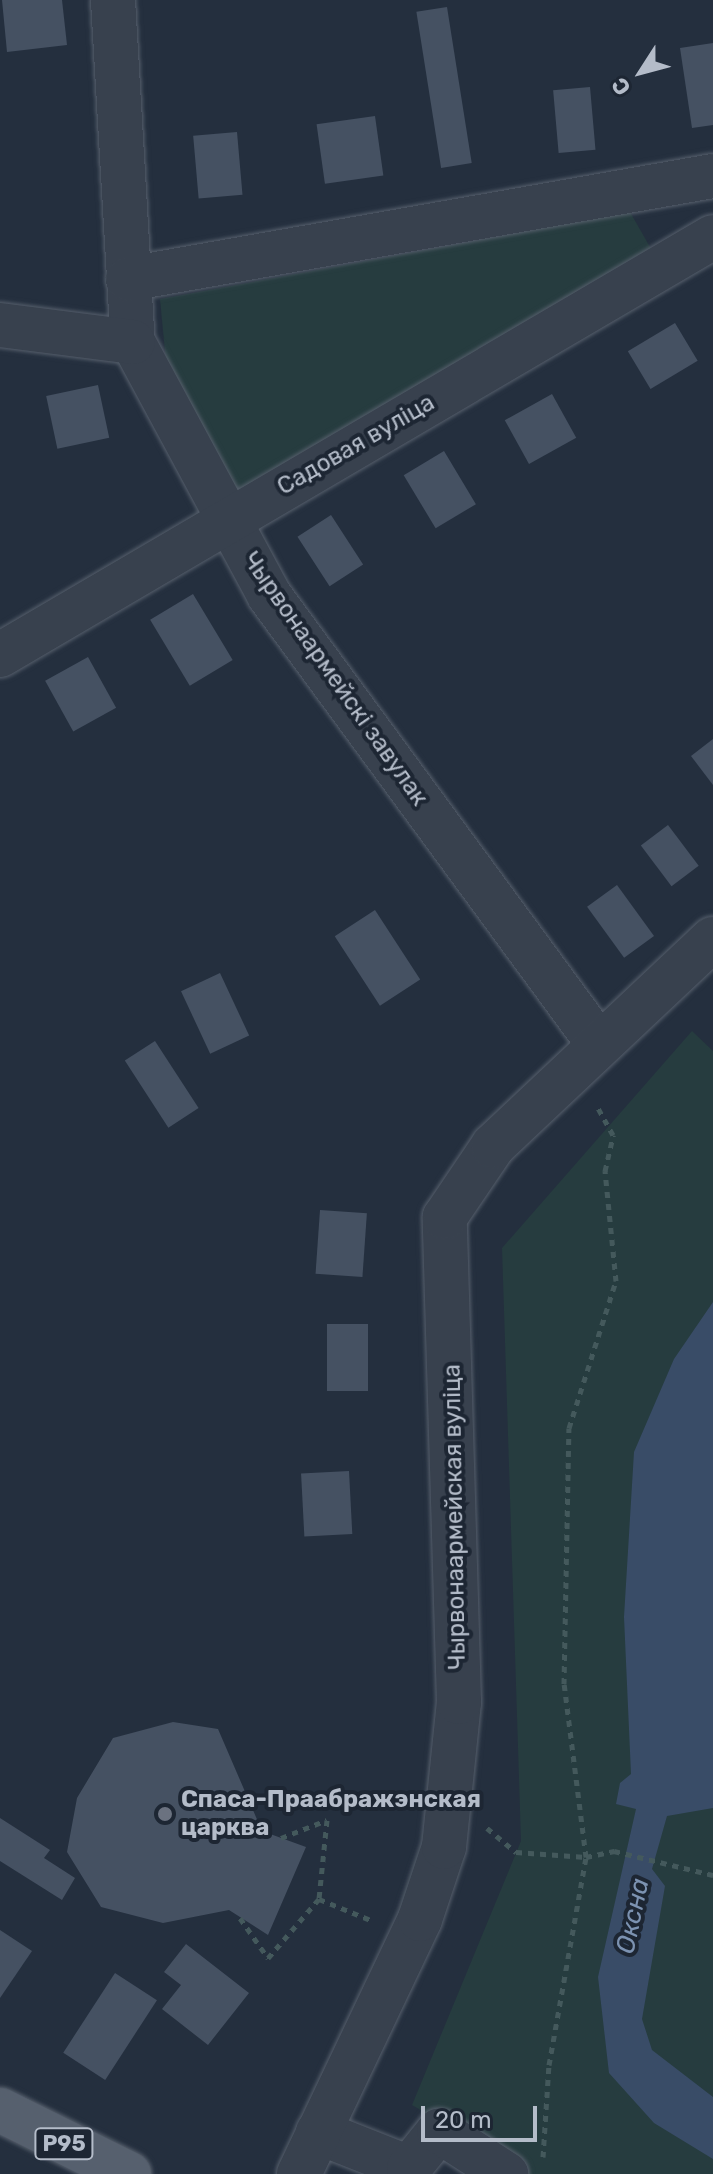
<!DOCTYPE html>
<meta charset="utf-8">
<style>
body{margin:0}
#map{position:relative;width:713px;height:2174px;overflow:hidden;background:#242f3e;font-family:Rubik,sans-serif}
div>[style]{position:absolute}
.green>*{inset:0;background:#263c3f}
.water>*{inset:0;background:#394c67}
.building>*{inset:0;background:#455162;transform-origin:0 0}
.path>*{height:5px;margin-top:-2.5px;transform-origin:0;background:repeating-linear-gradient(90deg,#44595c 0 6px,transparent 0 12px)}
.roads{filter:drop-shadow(0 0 2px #565f6c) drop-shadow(0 0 2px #565f6c)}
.minor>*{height:44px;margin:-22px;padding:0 22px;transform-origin:22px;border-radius:22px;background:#38414e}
.major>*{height:44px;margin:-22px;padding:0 22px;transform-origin:22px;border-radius:22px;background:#56606e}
.dots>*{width:22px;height:22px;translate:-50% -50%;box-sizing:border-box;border:4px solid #1d2633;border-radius:50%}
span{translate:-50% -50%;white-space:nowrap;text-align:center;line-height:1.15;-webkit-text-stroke:8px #1d2633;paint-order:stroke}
.shield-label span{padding:2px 6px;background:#1d2633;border:2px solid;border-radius:6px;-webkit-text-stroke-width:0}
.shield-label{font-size:22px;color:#b4bcc9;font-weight:700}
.street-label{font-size:24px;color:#b4bcc9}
.poi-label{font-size:24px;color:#b4bcc9;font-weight:700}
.left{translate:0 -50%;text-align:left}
.water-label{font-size:26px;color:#7c92b1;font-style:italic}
.north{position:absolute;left:601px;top:32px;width:80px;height:80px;-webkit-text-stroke:6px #1d2633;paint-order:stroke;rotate:234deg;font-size:22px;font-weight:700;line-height:32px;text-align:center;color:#b4bcc9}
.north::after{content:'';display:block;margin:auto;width:28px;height:36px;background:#b4bcc9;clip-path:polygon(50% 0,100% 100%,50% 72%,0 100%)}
.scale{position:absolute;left:421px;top:2106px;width:116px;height:36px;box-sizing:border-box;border:4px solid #b4bcc9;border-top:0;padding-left:10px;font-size:24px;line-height:28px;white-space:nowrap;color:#b4bcc9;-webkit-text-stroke:6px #1d2633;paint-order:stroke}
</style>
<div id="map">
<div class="green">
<div style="clip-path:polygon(630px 212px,654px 254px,235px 492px,166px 362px,160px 299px)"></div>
<div style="clip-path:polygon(692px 1031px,713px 1051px,713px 2174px,528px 2174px,412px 2105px,521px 1841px,502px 1248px)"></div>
</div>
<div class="water">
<div style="clip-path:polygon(713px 1302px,713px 1808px,667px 1816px,652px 1869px,665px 1886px,642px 2019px,652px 2050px,713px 2097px,713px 2159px,654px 2123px,609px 2073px,598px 1977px,636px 1809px,616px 1804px,620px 1783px,631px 1774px,624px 1617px,634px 1452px,674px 1359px)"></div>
</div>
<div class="building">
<div style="clip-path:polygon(2px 0,62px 0,67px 45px,7px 52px)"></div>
<div style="left:447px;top:7px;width:158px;height:31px;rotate:81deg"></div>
<div style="clip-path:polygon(713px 43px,713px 125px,692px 128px,680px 48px)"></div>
<div style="left:590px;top:87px;width:63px;height:37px;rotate:85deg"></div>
<div style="left:375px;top:116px;width:60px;height:59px;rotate:82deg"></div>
<div style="left:237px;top:132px;width:63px;height:44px;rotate:85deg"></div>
<div style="left:675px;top:323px;width:44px;height:55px;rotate:59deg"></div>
<div style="left:98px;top:385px;width:54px;height:53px;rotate:78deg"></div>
<div style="left:552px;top:394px;width:50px;height:54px;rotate:61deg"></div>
<div style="left:444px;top:451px;width:62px;height:47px;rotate:59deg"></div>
<div style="left:331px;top:515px;width:59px;height:40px;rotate:57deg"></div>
<div style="left:193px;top:594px;width:77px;height:50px;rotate:59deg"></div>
<div style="left:88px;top:657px;width:58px;height:49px;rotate:61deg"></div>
<div style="clip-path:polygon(713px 739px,713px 785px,691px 756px)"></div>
<div style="left:668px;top:825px;width:51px;height:34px;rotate:53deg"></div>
<div style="left:617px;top:885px;width:63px;height:37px;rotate:54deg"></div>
<div style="left:375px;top:910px;width:83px;height:48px;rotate:57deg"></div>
<div style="left:220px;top:973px;width:69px;height:43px;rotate:65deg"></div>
<div style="left:155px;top:1041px;width:80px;height:36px;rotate:57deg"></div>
<div style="left:320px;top:1210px;width:47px;height:64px;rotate:4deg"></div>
<div style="left:327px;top:1324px;width:41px;height:67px"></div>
<div style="left:349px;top:1471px;width:63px;height:48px;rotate:87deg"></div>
<div style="clip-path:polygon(173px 1722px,218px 1729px,262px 1831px,306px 1847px,268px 1935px,229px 1910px,163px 1923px,101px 1907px,67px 1852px,77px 1798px,113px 1738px)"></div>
<div style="clip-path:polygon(0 1818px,50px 1850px,44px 1858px,75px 1878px,62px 1900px,0 1861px)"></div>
<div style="clip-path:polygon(0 1930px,32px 1951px,0 1998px)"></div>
<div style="clip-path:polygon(186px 1944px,249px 1993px,208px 2045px,162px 2009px,181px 1985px,164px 1972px)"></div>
<div style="left:115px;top:1973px;width:50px;height:95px;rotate:33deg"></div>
</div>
<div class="path">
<div style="left:487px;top:1828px;width:38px;rotate:40deg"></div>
<div style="left:516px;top:1852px;width:70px;rotate:4.1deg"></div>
<div style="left:586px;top:1857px;width:29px;rotate:-12deg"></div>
<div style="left:614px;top:1851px;width:102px;rotate:13.6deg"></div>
<div style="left:281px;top:1838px;width:49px;rotate:-21.4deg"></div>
<div style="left:327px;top:1820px;width:79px;rotate:95.8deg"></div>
<div style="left:319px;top:1899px;width:58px;rotate:22.2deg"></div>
<div style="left:240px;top:1918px;width:49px;rotate:55deg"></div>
<div style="left:268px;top:1958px;width:78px;rotate:-49.2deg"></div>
<div style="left:543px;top:2157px;width:92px;rotate:-86.3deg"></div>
<div style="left:549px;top:2065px;width:211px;rotate:-79.9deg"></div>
<div style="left:586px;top:1857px;width:174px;rotate:-97.2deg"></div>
<div style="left:564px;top:1684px;width:256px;rotate:-88.9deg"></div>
<div style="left:569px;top:1428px;width:154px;rotate:-72.3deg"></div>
<div style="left:616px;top:1281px;width:111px;rotate:-95.7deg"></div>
<div style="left:605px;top:1171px;width:37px;rotate:-77deg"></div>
<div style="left:613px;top:1135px;width:35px;rotate:-119deg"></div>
</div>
<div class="roads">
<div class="minor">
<div style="left:113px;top:0;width:343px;rotate:86.7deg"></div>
<div style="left:133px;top:342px;width:287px;rotate:61.7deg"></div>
<div style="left:269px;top:595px;width:556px;rotate:53.71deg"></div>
<div style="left:128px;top:279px;width:594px;rotate:-9.99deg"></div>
<div style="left:0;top:325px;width:134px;rotate:7.3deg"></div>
<div style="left:0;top:655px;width:826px;rotate:-30.38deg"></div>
<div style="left:318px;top:2132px;width:98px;rotate:21.6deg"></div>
<div style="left:409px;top:2168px;width:48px;rotate:-51deg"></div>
<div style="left:439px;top:2131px;width:80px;rotate:32.7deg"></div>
<div style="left:299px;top:2174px;width:282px;rotate:-64.6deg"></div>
<div style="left:420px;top:1919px;width:76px;rotate:-71.6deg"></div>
<div style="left:444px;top:1847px;width:146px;rotate:-84.1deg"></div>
<div style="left:459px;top:1702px;width:485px;rotate:-91.7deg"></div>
<div style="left:445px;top:1217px;width:86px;rotate:-55.9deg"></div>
<div style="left:493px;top:1146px;width:302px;rotate:-43.3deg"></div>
</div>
<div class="major">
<div style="left:0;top:2110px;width:144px;rotate:26.4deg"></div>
</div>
</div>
<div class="dots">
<div style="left:165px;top:1814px;background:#6b7280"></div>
</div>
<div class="shield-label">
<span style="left:64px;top:2144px">Р95</span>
</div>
<div class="street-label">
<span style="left:356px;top:445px;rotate:-30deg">Садовая вуліца</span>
<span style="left:335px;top:679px;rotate:55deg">Чырвонаармейскі завулак</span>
<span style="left:455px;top:1517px;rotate:-91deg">Чырвонаармейская вуліца</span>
</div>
<div class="poi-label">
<span class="left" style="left:181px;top:1814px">Спаса-Праабражэнская<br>царква</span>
</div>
<div class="water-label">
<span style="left:633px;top:1916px;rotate:-78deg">Оксна</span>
</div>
<div class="north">С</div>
<div class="scale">20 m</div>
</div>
